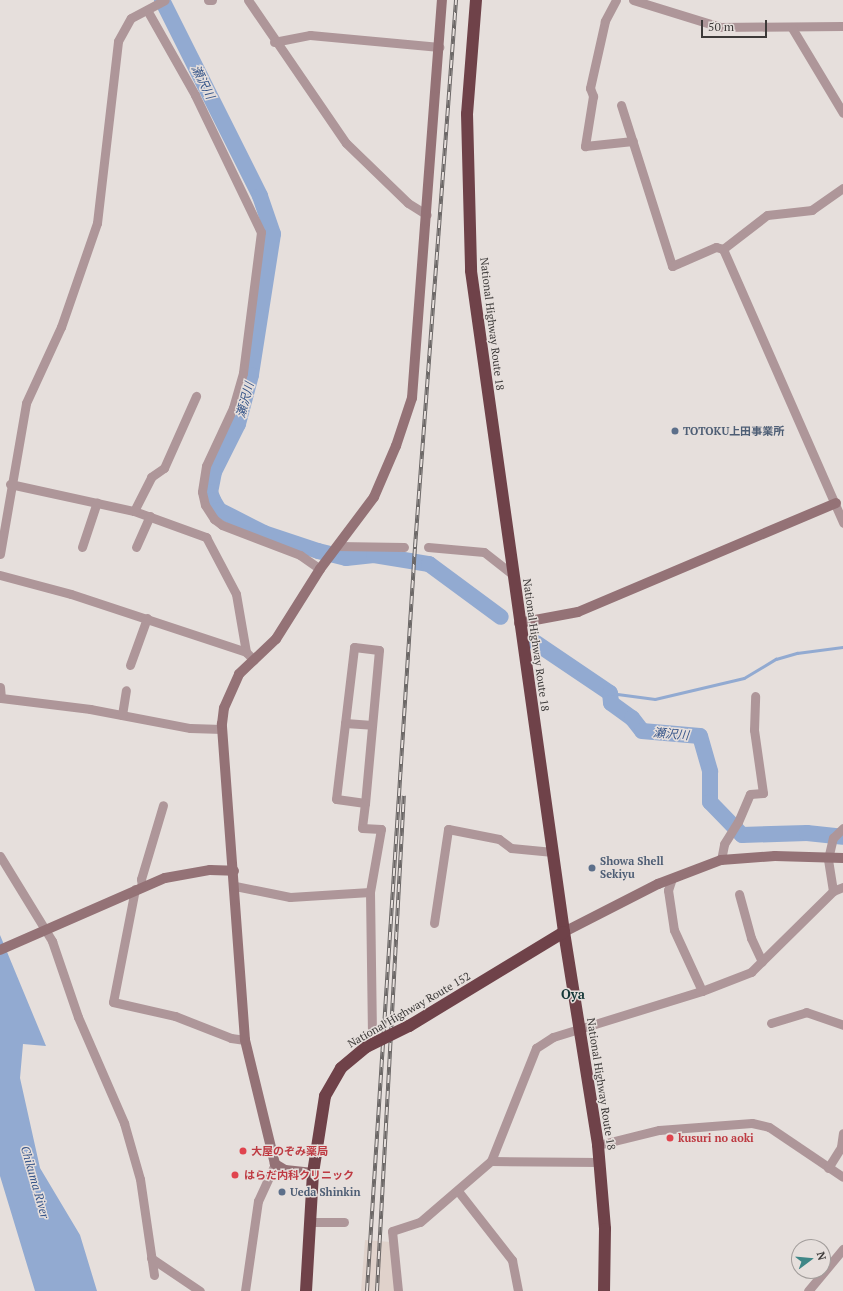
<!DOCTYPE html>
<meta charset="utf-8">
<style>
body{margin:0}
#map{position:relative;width:843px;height:1291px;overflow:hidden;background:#e6dfdc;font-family:"PT Serif","Noto Sans JP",serif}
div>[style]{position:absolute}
.built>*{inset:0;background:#e0d2cb}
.water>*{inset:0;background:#92aad1}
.stream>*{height:2.5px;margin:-1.25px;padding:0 1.25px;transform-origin:1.25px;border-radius:1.25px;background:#92aad1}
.river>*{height:16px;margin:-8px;padding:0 8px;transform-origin:8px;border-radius:8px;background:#92aad1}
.street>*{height:9px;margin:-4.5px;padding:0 4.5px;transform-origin:4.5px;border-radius:4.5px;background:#ae9699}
.secondary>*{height:10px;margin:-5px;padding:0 5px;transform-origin:5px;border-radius:5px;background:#947276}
.highway>*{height:12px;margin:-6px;padding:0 6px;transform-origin:6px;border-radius:6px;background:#6f4249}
.rail>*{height:4px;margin-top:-2px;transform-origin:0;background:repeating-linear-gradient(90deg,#e6dfdc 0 8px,#6b6766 0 16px);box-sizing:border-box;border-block:1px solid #6b6766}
.highway-bridge>*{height:12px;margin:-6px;padding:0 6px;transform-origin:6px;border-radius:6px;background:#6f4249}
.dots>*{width:11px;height:11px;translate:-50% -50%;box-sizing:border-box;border:2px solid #e6dfdc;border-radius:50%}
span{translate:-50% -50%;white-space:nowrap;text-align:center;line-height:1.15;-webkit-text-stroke:3px #e6dfdc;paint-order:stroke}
.street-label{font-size:11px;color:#3d3a39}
.service-label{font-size:11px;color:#4e5e75;font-weight:700}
.left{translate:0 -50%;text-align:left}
.health-label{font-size:11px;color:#be3a42;font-weight:700}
.water-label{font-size:12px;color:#365589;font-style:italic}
.quarter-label{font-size:13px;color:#153737;font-weight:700}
.north{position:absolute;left:791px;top:1239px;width:40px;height:40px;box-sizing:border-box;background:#e6dfdc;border:1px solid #a29d9b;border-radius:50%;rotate:74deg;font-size:11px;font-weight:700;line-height:16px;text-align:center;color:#3d3a39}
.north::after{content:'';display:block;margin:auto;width:14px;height:18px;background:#3f8787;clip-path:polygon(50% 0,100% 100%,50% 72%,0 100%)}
.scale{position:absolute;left:701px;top:20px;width:66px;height:18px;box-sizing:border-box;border:2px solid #3d3a39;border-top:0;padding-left:5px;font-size:12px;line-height:14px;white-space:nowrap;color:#3d3a39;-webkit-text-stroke:3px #e6dfdc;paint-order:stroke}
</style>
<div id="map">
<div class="built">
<div style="clip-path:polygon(365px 1240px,391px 1242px,397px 1291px,361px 1291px)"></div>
</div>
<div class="water">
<div style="clip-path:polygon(0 935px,46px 1046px,23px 1044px,20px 1078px,40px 1168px,80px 1235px,97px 1291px,35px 1291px,0 1176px)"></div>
</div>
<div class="stream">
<div style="left:610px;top:693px;width:45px;rotate:7.6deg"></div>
<div style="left:655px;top:699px;width:91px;rotate:-13.3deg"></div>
<div style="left:744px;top:678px;width:37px;rotate:-31deg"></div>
<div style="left:776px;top:659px;width:22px;rotate:-16deg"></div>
<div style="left:797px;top:653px;width:46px;rotate:-7.4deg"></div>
</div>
<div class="river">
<div style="left:162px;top:0;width:219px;rotate:63.4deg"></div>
<div style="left:260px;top:196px;width:40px;rotate:71.1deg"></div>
<div style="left:273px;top:234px;width:143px;rotate:98.9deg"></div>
<div style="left:251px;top:375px;width:51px;rotate:104.9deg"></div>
<div style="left:238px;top:424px;width:54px;rotate:116.6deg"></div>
<div style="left:214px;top:472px;width:20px;rotate:101deg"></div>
<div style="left:210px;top:492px;width:9px;rotate:69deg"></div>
<div style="left:213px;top:500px;width:12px;rotate:59deg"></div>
<div style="left:219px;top:510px;width:51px;rotate:27.1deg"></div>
<div style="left:264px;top:533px;width:57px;rotate:18.4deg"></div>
<div style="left:318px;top:551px;width:29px;rotate:14deg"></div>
<div style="left:346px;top:558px;width:28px;rotate:-6deg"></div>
<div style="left:374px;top:555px;width:56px;rotate:9.3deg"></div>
<div style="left:429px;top:564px;width:89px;rotate:36.4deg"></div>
<div style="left:536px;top:643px;width:89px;rotate:34deg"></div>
<div style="left:610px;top:693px;width:10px;rotate:84deg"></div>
<div style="left:611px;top:703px;width:26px;rotate:36deg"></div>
<div style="left:632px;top:718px;width:16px;rotate:52deg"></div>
<div style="left:642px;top:731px;width:58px;rotate:4.9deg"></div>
<div style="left:700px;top:736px;width:37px;rotate:74deg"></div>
<div style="left:710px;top:772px;width:30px;rotate:90deg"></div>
<div style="left:710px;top:802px;width:46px;rotate:45.9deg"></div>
<div style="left:742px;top:835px;width:65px;rotate:-1.8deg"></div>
<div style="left:807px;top:833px;width:36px;rotate:6deg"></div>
</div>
<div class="street">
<div style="left:208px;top:0;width:4px"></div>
<div style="left:248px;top:0;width:173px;rotate:55.6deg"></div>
<div style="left:346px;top:143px;width:86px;rotate:44.1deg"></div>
<div style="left:408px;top:203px;width:22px;rotate:32deg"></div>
<div style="left:616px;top:0;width:24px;rotate:118deg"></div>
<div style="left:605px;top:21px;width:69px;rotate:102.6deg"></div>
<div style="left:590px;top:88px;width:9px;rotate:69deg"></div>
<div style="left:593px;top:96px;width:51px;rotate:99.1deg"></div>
<div style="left:585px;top:146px;width:48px;rotate:-5.9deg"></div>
<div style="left:633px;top:0;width:91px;rotate:17.2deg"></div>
<div style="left:720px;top:27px;width:123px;rotate:-0.5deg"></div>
<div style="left:147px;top:10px;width:98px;rotate:60.5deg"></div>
<div style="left:195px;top:95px;width:152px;rotate:64.3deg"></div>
<div style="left:261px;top:232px;width:142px;rotate:97.3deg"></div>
<div style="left:243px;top:373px;width:36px;rotate:106deg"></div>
<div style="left:233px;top:408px;width:64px;rotate:115deg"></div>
<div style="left:206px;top:466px;width:26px;rotate:99deg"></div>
<div style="left:202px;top:492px;width:13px;rotate:77deg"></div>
<div style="left:205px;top:505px;width:17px;rotate:57deg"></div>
<div style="left:214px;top:519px;width:10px;rotate:37deg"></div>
<div style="left:222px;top:525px;width:84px;rotate:21deg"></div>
<div style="left:300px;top:555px;width:24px;rotate:35deg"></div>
<div style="left:792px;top:28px;width:99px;rotate:59deg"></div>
<div style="left:274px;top:42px;width:37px;rotate:-11deg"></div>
<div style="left:310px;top:35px;width:130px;rotate:5.3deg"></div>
<div style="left:621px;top:105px;width:169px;rotate:72.4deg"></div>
<div style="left:672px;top:266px;width:48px;rotate:-23.4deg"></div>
<div style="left:716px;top:247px;width:7px;rotate:16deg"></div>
<div style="left:843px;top:188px;width:38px;rotate:145deg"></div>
<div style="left:812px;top:210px;width:45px;rotate:173.7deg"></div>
<div style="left:767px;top:215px;width:56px;rotate:142.3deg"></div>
<div style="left:723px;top:249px;width:299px;rotate:66.3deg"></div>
<div style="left:10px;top:484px;width:127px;rotate:12.3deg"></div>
<div style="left:134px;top:511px;width:77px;rotate:19.9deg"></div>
<div style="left:206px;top:537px;width:64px;rotate:62.2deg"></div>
<div style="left:236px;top:594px;width:59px;rotate:80.2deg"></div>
<div style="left:246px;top:652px;width:11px;rotate:45deg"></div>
<div style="left:134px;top:511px;width:38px;rotate:-63deg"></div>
<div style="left:151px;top:477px;width:16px;rotate:-35deg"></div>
<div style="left:164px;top:468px;width:79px;rotate:-66deg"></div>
<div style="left:337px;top:546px;width:67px;rotate:0.9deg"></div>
<div style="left:82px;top:547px;width:47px;rotate:-71.6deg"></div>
<div style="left:136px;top:547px;width:34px;rotate:-66deg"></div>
<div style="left:428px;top:547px;width:56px;rotate:5.1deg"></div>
<div style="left:484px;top:552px;width:37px;rotate:38deg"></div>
<div style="left:0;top:554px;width:153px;rotate:-80.2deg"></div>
<div style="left:26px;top:403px;width:84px;rotate:-65.3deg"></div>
<div style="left:61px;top:327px;width:110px;rotate:-70.9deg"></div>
<div style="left:97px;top:223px;width:183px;rotate:-83.4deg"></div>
<div style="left:118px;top:41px;width:26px;rotate:-61deg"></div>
<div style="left:131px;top:18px;width:38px;rotate:-28deg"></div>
<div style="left:0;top:575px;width:73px;rotate:15deg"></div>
<div style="left:71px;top:594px;width:184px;rotate:18.3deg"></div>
<div style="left:354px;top:647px;width:25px;rotate:7deg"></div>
<div style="left:379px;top:650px;width:154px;rotate:95.2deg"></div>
<div style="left:365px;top:803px;width:29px;rotate:-172deg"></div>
<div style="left:336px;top:799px;width:153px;rotate:-83.2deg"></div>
<div style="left:130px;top:665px;width:50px;rotate:-70.1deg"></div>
<div style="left:0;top:687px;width:11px;rotate:85deg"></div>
<div style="left:1px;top:698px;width:90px;rotate:7deg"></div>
<div style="left:90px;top:709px;width:102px;rotate:10.8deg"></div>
<div style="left:190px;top:728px;width:32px;rotate:2deg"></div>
<div style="left:122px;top:715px;width:25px;rotate:-81deg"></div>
<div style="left:345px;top:723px;width:27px;rotate:4deg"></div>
<div style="left:365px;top:803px;width:25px;rotate:97deg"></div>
<div style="left:362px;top:828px;width:19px;rotate:3deg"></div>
<div style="left:381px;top:829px;width:64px;rotate:99.9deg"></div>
<div style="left:370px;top:892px;width:136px;rotate:89.2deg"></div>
<div style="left:0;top:856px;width:100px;rotate:58.5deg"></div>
<div style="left:52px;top:941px;width:80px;rotate:71.1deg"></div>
<div style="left:78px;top:1017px;width:116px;rotate:66.5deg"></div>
<div style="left:124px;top:1123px;width:58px;rotate:74.1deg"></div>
<div style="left:140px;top:1179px;width:97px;rotate:81.7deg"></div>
<div style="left:721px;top:860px;width:16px;rotate:-79deg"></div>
<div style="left:724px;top:844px;width:26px;rotate:-58deg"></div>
<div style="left:738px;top:822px;width:30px;rotate:-67deg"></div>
<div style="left:750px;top:794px;width:13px;rotate:-4deg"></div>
<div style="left:763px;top:793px;width:64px;rotate:-98.1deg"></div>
<div style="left:754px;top:730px;width:34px;rotate:-88deg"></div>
<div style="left:672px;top:878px;width:13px;rotate:108deg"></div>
<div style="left:668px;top:890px;width:40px;rotate:81.5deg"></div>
<div style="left:674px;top:930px;width:67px;rotate:65.3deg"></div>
<div style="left:235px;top:886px;width:56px;rotate:11.3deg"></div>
<div style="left:290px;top:897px;width:80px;rotate:-3.6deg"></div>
<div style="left:142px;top:887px;width:8px;rotate:-97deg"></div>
<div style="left:141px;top:879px;width:77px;rotate:-73.4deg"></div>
<div style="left:135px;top:889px;width:115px;rotate:101deg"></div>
<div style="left:113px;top:1002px;width:64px;rotate:12.7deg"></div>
<div style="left:175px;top:1016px;width:60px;rotate:21.4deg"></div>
<div style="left:231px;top:1038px;width:14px;rotate:8deg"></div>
<div style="left:833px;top:891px;width:11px;rotate:-22deg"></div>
<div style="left:739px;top:894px;width:46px;rotate:74.7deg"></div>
<div style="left:751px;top:938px;width:26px;rotate:65deg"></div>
<div style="left:434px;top:923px;width:95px;rotate:-81.5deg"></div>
<div style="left:448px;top:829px;width:52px;rotate:11.1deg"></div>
<div style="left:499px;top:839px;width:15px;rotate:37deg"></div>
<div style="left:511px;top:848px;width:42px;rotate:5.4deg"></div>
<div style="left:771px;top:1023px;width:37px;rotate:-17deg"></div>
<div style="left:806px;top:1012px;width:39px;rotate:19deg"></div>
<div style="left:598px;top:1145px;width:63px;rotate:-13.8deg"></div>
<div style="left:659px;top:1130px;width:93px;rotate:-4.3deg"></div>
<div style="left:752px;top:1123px;width:17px;rotate:13deg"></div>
<div style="left:769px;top:1127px;width:89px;rotate:34deg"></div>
<div style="left:491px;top:1161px;width:122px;rotate:-68.3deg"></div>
<div style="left:536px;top:1048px;width:20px;rotate:-33deg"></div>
<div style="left:553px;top:1037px;width:156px;rotate:-17.2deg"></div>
<div style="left:702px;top:991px;width:53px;rotate:-21.2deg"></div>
<div style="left:751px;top:972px;width:115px;rotate:-44.6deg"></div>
<div style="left:833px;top:891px;width:32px;rotate:-99deg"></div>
<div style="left:828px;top:859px;width:22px;rotate:-77deg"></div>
<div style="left:833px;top:838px;width:14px;rotate:-45deg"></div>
<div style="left:828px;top:1168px;width:25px;rotate:-58deg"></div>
<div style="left:841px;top:1147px;width:14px;rotate:-82deg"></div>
<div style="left:458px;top:1191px;width:88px;rotate:52deg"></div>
<div style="left:512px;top:1260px;width:32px;rotate:79deg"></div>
<div style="left:311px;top:1222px;width:33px"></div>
<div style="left:151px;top:1258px;width:59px;rotate:34deg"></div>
<div style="left:245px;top:1291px;width:91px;rotate:-81.8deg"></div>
<div style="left:258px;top:1201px;width:41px;rotate:-65.3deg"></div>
<div style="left:398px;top:1291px;width:60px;rotate:-95.7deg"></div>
<div style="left:392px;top:1231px;width:29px;rotate:-18deg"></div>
<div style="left:420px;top:1222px;width:94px;rotate:-40.7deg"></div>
<div style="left:491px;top:1161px;width:109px;rotate:0.5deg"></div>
<div style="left:808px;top:1291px;width:55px;rotate:-50.2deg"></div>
</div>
<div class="secondary">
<div style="left:519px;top:623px;width:60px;rotate:-10.6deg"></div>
<div style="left:578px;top:612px;width:280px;rotate:-22.9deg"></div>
<div style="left:564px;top:932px;width:106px;rotate:-27.1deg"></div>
<div style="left:658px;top:884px;width:67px;rotate:-20.9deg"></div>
<div style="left:721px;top:860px;width:54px;rotate:-4.2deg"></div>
<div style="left:775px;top:856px;width:68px;rotate:1.7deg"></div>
<div style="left:0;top:950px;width:180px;rotate:-23.6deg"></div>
<div style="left:165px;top:878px;width:46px;rotate:-10.1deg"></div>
<div style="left:210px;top:870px;width:24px;rotate:2deg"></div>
<div style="left:313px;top:1173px;width:28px;rotate:-174deg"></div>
<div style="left:285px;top:1170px;width:12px;rotate:-149deg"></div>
<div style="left:275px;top:1164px;width:128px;rotate:-103.6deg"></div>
<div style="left:245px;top:1040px;width:317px;rotate:-94.2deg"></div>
<div style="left:222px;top:724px;width:16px;rotate:-83deg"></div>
<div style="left:224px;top:708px;width:37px;rotate:-66deg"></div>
<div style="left:239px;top:674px;width:51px;rotate:-43.4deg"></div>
<div style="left:276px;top:639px;width:83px;rotate:-57.8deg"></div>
<div style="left:320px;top:569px;width:90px;rotate:-53.1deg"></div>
<div style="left:374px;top:497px;width:56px;rotate:-66.7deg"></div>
<div style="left:396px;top:446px;width:51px;rotate:-71.6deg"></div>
<div style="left:412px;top:398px;width:399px;rotate:-85.7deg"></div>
</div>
<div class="highway">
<div style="left:476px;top:0;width:114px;rotate:94.5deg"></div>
<div style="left:467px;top:114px;width:157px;rotate:88.5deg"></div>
<div style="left:471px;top:271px;width:668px;rotate:81.99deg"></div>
<div style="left:564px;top:932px;width:216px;rotate:80.9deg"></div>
<div style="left:598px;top:1145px;width:84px;rotate:85.2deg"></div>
<div style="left:605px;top:1229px;width:62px;rotate:90.9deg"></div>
<div style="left:409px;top:1026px;width:181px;rotate:-31.2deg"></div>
<div style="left:306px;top:1291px;width:118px;rotate:-86.6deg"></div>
<div style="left:313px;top:1173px;width:78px;rotate:-81.1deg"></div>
<div style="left:325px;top:1096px;width:32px;rotate:-60deg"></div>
<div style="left:341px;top:1068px;width:33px;rotate:-40deg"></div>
</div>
<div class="rail">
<div style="left:367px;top:1291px;width:746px;rotate:-86.31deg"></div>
<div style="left:415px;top:547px;width:549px;rotate:-85.71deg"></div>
<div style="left:377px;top:1291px;width:496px;rotate:-86.9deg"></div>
</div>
<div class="highway-bridge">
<div style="left:366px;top:1047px;width:48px;rotate:-26deg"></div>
</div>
<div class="dots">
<div style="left:675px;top:431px;background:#5c6f8a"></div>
<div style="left:592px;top:868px;background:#5c6f8a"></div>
<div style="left:670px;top:1138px;background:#e0444e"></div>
<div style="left:243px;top:1151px;background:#e0444e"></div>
<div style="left:235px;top:1175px;background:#e0444e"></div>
<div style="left:282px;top:1192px;background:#5c6f8a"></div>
</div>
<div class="street-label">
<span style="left:492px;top:324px;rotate:83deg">National Highway Route 18</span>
<span style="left:536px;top:645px;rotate:82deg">National Highway Route 18</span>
<span style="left:409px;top:1010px;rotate:-30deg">National Highway Route 152</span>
<span style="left:601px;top:1084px;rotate:81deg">National Highway Route 18</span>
</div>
<div class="service-label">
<span class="left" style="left:683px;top:431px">TOTOKU上田事業所</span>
<span class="left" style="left:600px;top:868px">Showa Shell<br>Sekiyu</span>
<span class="left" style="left:290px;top:1192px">Ueda Shinkin</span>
</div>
<div class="health-label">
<span class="left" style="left:678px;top:1138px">kusuri no aoki</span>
<span class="left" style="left:251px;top:1151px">大屋のぞみ薬局</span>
<span class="left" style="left:244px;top:1175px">はらだ内科クリニック</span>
</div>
<div class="water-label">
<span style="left:203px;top:82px;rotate:63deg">瀬沢川</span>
<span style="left:245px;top:400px;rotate:-75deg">瀬沢川</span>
<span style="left:671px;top:734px;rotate:5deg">瀬沢川</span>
<span style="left:35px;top:1182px;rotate:74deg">Chikuma River</span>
</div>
<div class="quarter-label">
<span style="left:573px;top:994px">Oya</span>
</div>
<div class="north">N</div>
<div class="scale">50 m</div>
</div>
